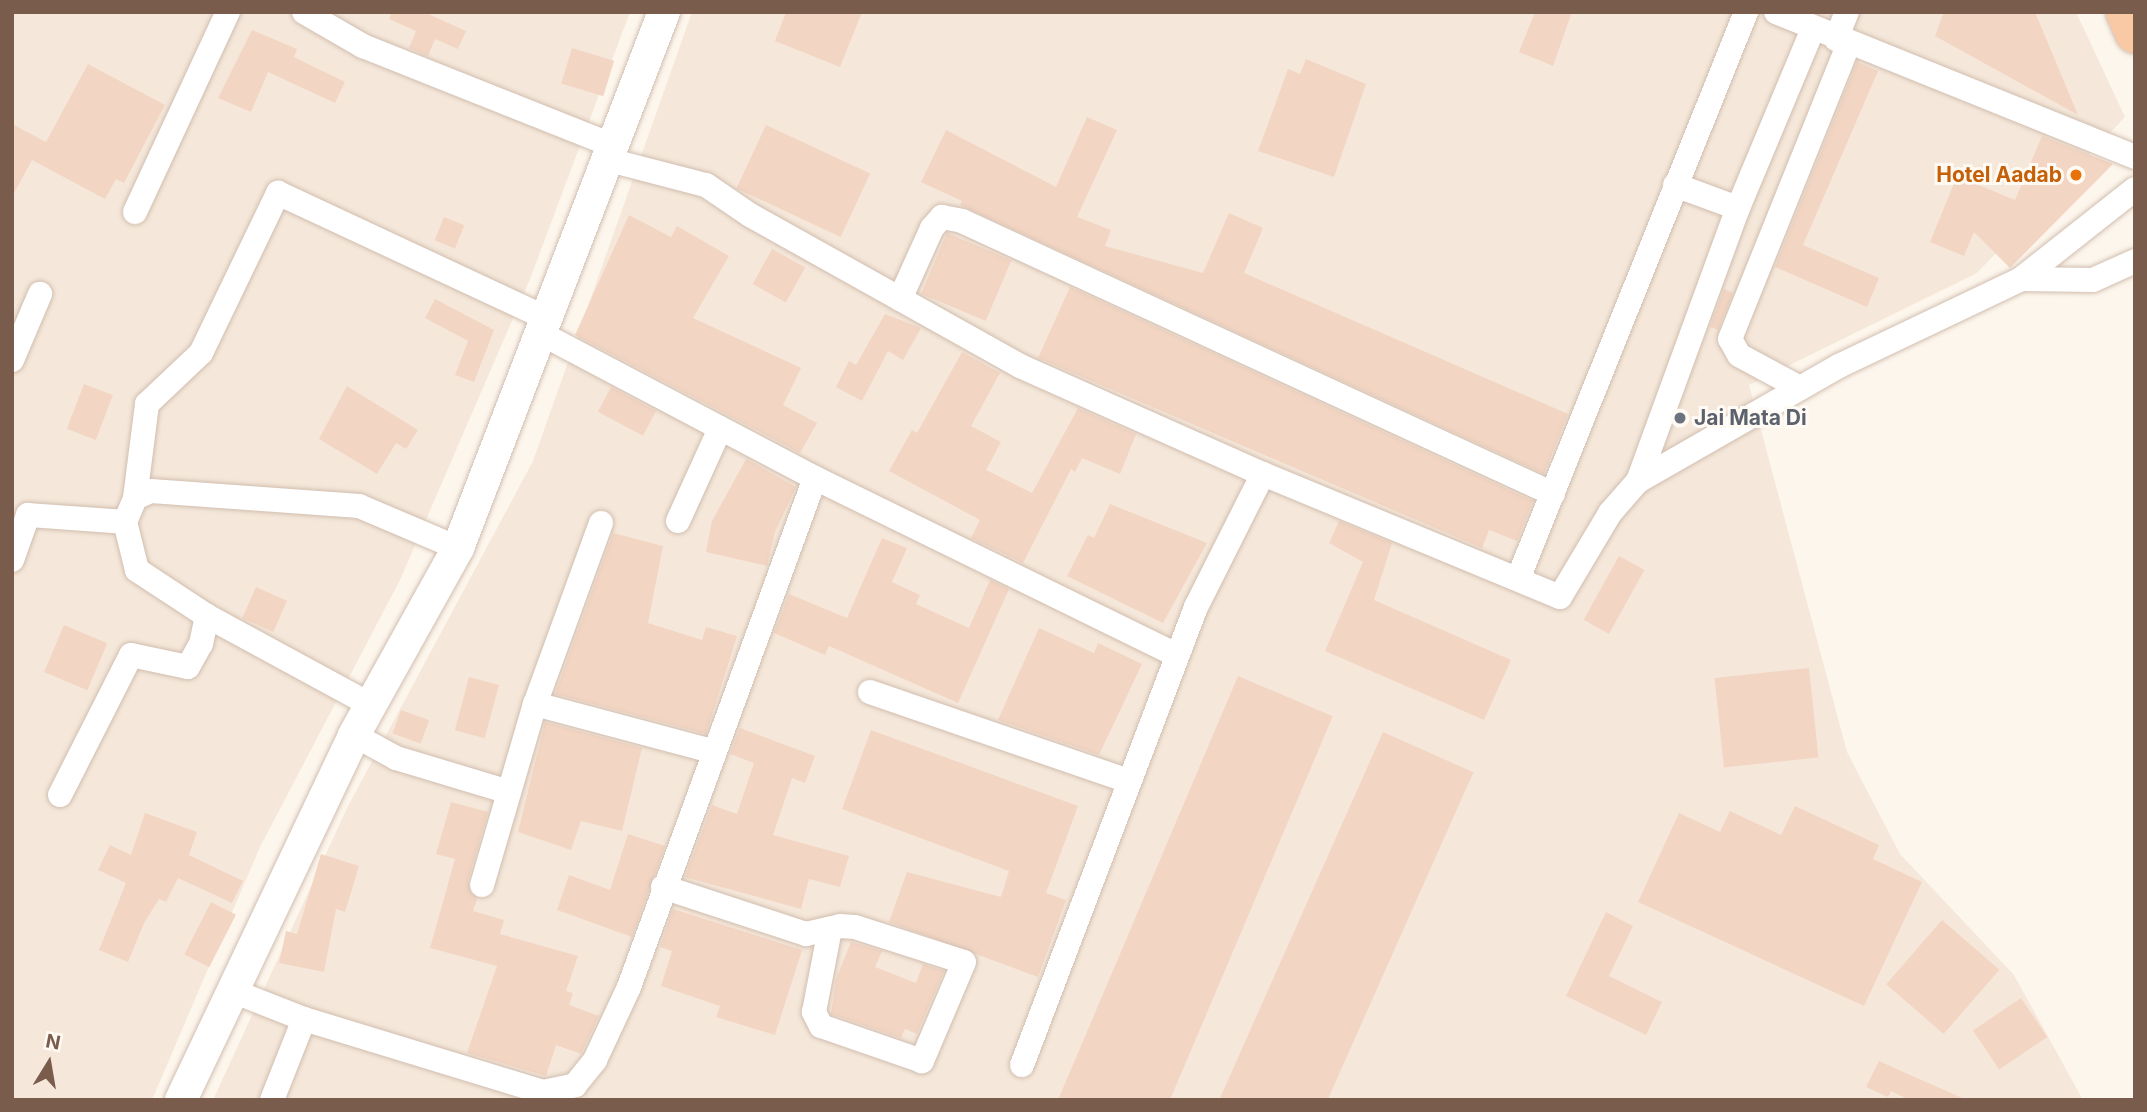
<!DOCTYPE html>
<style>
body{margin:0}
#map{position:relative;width:2147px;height:1112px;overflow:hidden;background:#fdf6ec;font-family:Inter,sans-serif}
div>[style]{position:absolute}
.residential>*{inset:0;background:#f5e8da}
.building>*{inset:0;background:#f3d5c3;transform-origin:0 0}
.roads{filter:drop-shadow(0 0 2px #d1beb0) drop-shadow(0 0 2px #d1beb0)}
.minor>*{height:24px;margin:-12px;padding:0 12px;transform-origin:12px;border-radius:12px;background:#fff}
.tertiary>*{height:32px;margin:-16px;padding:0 16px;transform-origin:16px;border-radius:16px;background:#fff}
.trunk>*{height:38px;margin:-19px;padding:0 19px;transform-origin:19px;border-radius:19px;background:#f9c8a4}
.dots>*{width:19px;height:19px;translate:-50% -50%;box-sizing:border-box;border:4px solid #fffaf3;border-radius:50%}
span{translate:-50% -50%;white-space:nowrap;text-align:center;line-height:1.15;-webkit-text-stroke:6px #fffaf3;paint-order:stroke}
.food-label{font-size:21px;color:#c56008;font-weight:700}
.right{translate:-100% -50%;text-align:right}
.worship-label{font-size:21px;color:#5b616d;font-weight:700}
.left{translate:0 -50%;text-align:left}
.frame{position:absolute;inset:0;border:14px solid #7a5c4d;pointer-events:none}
.north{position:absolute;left:14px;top:1028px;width:70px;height:70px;-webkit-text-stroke:5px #fffaf3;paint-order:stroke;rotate:11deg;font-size:19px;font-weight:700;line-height:28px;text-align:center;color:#7a5c4d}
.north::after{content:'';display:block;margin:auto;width:24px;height:32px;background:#7a5c4d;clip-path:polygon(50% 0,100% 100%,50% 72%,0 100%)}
</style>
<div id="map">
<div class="residential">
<div style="clip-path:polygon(12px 12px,630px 12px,530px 279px,400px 580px,260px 847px,152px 1100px,12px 1100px)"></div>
<div style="clip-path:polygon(692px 12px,2076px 12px,2125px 117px,1977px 273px,1749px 385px,1847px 752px,1900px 854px,2014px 975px,2083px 1100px,213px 1100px,347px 808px,533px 461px)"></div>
</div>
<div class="building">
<div style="clip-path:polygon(392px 12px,424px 12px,466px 31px,458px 49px,435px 39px,428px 56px,409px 48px,416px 31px,389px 19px)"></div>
<div style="clip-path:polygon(786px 12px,862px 12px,840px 67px,775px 41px)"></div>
<div style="clip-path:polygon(1535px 12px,1572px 12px,1553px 66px,1519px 52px)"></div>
<div style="clip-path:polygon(1944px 12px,2035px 12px,2078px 115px,1935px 36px)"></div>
<div style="clip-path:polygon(252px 30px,297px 49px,294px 57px,345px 82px,335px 103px,268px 72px,251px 112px,218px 98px)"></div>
<div style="left:572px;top:48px;width:44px;height:37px;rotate:17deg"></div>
<div style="clip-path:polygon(1306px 59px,1366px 84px,1334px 177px,1258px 151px,1288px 69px,1300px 74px)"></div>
<div style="clip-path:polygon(1857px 62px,1878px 71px,1803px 245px,1879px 278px,1867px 307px,1775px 267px)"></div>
<div style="clip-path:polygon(88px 64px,165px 105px,124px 183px,116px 179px,105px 199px,32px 160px,12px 197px,12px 124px,46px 142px)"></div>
<div style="clip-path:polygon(1087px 117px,1117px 130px,1077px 217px,1111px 230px,1105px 246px,1203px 273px,1229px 213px,1263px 228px,1244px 273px,1568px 414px,1544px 474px,960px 205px,962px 201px,921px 182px,946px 130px,1056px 187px)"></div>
<div style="left:766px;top:125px;width:115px;height:70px;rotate:25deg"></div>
<div style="clip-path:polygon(2042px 136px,2113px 164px,2010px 268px,1974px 232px,1964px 256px,1930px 242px,1957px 176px,2015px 200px)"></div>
<div style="clip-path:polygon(629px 215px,671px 237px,677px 226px,729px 256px,693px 318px,801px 368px,783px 405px,817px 423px,800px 453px,575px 335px)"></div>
<div style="left:444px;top:217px;width:22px;height:25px;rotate:22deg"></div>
<div style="left:947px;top:233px;width:70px;height:66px;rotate:23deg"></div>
<div style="left:772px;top:249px;width:38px;height:40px;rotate:29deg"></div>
<div style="clip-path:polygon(1070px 287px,1533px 501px,1517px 541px,1489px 530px,1482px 548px,1038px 358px)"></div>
<div style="clip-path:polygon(1724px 289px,1733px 293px,1718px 330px,1710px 327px)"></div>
<div style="clip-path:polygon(435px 299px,494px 330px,474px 382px,455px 375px,468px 341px,425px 318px)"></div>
<div style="clip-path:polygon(885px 314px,921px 328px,903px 360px,888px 351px,862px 401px,836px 387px,849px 361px,856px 365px)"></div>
<div style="clip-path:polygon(962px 352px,1000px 373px,971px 426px,1001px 442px,986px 470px,1032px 493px,1078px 408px,1136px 434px,1120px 474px,1082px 458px,1075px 472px,1071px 469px,1023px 563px,971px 538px,980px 520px,889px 471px,912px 430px,917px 433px)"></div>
<div style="left:84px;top:384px;width:31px;height:48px;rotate:21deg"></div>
<div style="clip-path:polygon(347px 386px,418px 430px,406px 449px,396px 443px,377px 474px,319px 439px)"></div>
<div style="left:611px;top:387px;width:51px;height:28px;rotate:28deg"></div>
<div style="clip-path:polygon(746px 459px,796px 487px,775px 532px,767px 566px,706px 552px,712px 521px)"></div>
<div style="clip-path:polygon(1110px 504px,1207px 543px,1163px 623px,1067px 576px,1088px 535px,1094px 538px)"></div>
<div style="clip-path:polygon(1339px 521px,1392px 543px,1374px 600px,1511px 660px,1484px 720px,1325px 651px,1363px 562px,1329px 543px)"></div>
<div style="clip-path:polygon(613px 533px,663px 546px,648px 623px,702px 640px,706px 627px,737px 636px,706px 734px,555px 694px)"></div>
<div style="clip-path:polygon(882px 538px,907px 548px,892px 582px,920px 595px,916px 604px,969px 628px,990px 580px,1009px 589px,958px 703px,829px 646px,825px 655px,774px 633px,789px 594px,847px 618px)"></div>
<div style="left:1619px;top:556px;width:29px;height:73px;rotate:29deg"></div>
<div style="left:256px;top:587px;width:34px;height:34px;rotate:24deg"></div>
<div style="left:64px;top:625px;width:47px;height:51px;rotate:23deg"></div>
<div style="clip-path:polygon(1039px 628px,1094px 653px,1098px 643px,1142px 664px,1099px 755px,998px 720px)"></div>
<div style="left:1809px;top:668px;width:90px;height:95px;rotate:84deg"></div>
<div style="left:1238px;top:676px;width:103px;height:461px;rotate:23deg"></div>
<div style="left:469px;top:677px;width:31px;height:55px;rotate:15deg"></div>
<div style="left:401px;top:710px;width:30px;height:25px;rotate:20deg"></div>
<div style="clip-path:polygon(545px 722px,642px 748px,622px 831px,581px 821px,571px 850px,518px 832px)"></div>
<div style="clip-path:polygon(740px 728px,815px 756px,805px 783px,792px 778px,773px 835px,849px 856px,840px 887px,809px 879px,801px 909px,685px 877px,712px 805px,737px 814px,754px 763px,730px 754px)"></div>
<div style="clip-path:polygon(871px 730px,1078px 806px,1046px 893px,1066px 900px,1038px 977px,889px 922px,907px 872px,1001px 897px,1009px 871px,842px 809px)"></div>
<div style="left:1383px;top:732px;width:99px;height:402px;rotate:24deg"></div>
<div style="clip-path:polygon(451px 802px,488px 812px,468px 881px,477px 899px,473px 911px,504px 920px,500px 934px,578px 956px,566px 991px,573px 993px,569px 1005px,599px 1016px,581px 1054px,556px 1045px,546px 1076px,467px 1053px,497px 966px,430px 948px,455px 859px,436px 854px)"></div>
<div style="clip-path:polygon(1795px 806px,1879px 845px,1873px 859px,1922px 882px,1864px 1006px,1638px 902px,1679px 813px,1720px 832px,1730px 811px,1781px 835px)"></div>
<div style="clip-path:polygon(145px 813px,197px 832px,189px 855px,243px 881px,232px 903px,178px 878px,166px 902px,159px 899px,144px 923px,128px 962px,99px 950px,126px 883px,98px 870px,110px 845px,131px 855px)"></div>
<div style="clip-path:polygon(628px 834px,665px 846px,632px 937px,557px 910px,569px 875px,610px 890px)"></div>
<div style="clip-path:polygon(321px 854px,359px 866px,345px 912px,336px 909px,324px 972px,279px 963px,286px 931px,297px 934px)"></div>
<div style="left:211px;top:902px;width:28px;height:59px;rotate:27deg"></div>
<div style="clip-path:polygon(673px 909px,802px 950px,775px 1035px,716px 1017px,720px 1006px,661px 986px,672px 951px,660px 947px)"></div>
<div style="clip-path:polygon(1606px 912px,1633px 926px,1609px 976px,1662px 1002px,1646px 1035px,1566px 996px)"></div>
<div style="left:1942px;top:920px;width:76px;height:85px;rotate:41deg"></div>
<div style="clip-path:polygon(851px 942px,882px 951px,875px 967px,916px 983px,923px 964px,944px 971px,917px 1034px,905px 1029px,901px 1038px,831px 1014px,836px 979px)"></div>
<div style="left:2021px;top:998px;width:47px;height:58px;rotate:56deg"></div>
<div style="clip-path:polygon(1879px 1061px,1910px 1075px,1967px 1100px,1909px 1100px,1891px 1091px,1888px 1097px,1866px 1087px)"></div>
</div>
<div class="roads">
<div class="minor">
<div style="left:304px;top:12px;width:68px;rotate:30deg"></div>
<div style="left:363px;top:46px;width:268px;rotate:21.7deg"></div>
<div style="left:1776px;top:12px;width:387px;rotate:22deg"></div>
<div style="left:1836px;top:39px;width:29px;rotate:-68deg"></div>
<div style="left:609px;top:160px;width:100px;rotate:14.5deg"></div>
<div style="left:706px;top:185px;width:53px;rotate:34.3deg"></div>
<div style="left:750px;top:215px;width:309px;rotate:29.2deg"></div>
<div style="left:1020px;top:366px;width:266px;rotate:24deg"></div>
<div style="left:1675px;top:185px;width:67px;rotate:20.1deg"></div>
<div style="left:135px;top:212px;width:221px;rotate:-65.1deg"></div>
<div style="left:2021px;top:279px;width:72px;rotate:0.8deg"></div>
<div style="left:2093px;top:280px;width:46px;rotate:-24.3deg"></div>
<div style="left:900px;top:299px;width:78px;rotate:-65.7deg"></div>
<div style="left:932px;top:228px;width:15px;rotate:-48deg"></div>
<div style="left:942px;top:217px;width:20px;rotate:11deg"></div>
<div style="left:962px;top:221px;width:651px;rotate:24.79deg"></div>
<div style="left:540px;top:333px;width:311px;rotate:27.8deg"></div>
<div style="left:815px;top:478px;width:403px;rotate:26.1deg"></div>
<div style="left:12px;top:360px;width:72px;rotate:-67deg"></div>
<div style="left:1800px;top:388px;width:69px;rotate:-151.6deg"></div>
<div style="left:1739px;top:355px;width:18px;rotate:-119deg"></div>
<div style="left:1730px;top:339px;width:317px;rotate:-68.1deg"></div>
<div style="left:1638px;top:481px;width:291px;rotate:-69.9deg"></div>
<div style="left:1738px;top:208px;width:194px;rotate:-67.3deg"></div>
<div style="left:135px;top:498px;width:95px;rotate:-82.7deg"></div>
<div style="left:147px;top:404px;width:74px;rotate:-43.4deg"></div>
<div style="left:201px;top:353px;width:178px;rotate:-64.3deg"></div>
<div style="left:278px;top:193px;width:296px;rotate:25deg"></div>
<div style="left:678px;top:521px;width:101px;rotate:-65.5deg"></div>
<div style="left:601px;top:523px;width:193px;rotate:110deg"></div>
<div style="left:535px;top:704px;width:183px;rotate:14.9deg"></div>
<div style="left:12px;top:560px;width:48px;rotate:-70.4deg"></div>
<div style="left:28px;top:515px;width:97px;rotate:4.1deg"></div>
<div style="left:1518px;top:579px;width:611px;rotate:-68.09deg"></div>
<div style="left:207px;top:616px;width:187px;rotate:28.5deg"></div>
<div style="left:870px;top:692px;width:274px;rotate:19deg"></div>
<div style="left:354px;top:735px;width:48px;rotate:28.7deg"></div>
<div style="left:396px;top:758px;width:118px;rotate:16.7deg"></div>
<div style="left:60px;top:795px;width:157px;rotate:-63.1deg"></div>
<div style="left:131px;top:655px;width:58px;rotate:11.9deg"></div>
<div style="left:188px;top:667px;width:26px;rotate:-61deg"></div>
<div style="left:201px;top:644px;width:29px;rotate:-78deg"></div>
<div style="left:207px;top:616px;width:84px;rotate:-146.7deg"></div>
<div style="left:137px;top:570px;width:49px;rotate:-104deg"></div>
<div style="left:125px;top:522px;width:26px;rotate:-67deg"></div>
<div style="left:135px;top:498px;width:17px;rotate:-24deg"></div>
<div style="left:151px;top:491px;width:209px;rotate:4.1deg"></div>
<div style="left:359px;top:506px;width:108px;rotate:23deg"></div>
<div style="left:482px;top:885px;width:189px;rotate:-73.7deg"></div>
<div style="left:663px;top:887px;width:151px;rotate:18.2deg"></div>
<div style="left:806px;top:934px;width:35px;rotate:-13deg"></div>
<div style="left:840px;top:926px;width:15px;rotate:4deg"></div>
<div style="left:855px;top:927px;width:114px;rotate:17.8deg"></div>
<div style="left:964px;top:962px;width:108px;rotate:113deg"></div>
<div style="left:922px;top:1061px;width:107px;rotate:-160.9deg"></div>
<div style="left:821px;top:1026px;width:16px;rotate:-117deg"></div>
<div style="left:814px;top:1012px;width:85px;rotate:-79.1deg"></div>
<div style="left:230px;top:990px;width:79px;rotate:21.4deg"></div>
<div style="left:304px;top:1019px;width:250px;rotate:17deg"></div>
<div style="left:543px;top:1092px;width:33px;rotate:-12deg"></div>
<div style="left:575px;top:1085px;width:32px;rotate:-51deg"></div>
<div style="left:595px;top:1060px;width:81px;rotate:-65deg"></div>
<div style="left:629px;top:987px;width:542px;rotate:-69.93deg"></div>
<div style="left:1022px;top:1065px;width:490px;rotate:-69.2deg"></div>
<div style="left:1196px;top:607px;width:149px;rotate:-63.3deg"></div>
<div style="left:1263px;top:474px;width:321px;rotate:22.5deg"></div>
<div style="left:1560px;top:597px;width:98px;rotate:-59.2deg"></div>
<div style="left:1610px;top:513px;width:43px;rotate:-48.8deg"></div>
<div style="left:1638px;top:481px;width:232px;rotate:-29.8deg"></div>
<div style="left:1839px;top:366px;width:202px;rotate:-25.5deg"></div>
<div style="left:2021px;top:279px;width:145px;rotate:-38.3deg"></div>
<div style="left:272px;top:1100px;width:87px;rotate:-68.4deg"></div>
</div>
<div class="tertiary">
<div style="left:181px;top:1100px;width:404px;rotate:-64.6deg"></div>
<div style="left:354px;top:735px;width:214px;rotate:-60.9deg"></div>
<div style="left:458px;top:548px;width:574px;rotate:-68.98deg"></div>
</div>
<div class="trunk">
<div style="left:2125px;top:12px;width:24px;rotate:66deg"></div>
</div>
</div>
<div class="dots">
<div style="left:2076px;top:175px;background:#e8710a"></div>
<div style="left:1680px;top:418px;background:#6b7280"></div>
</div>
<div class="food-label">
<span class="right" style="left:2062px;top:175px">Hotel Aadab</span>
</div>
<div class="worship-label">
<span class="left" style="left:1694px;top:418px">Jai Mata Di</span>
</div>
<div class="frame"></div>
<div class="north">N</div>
</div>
